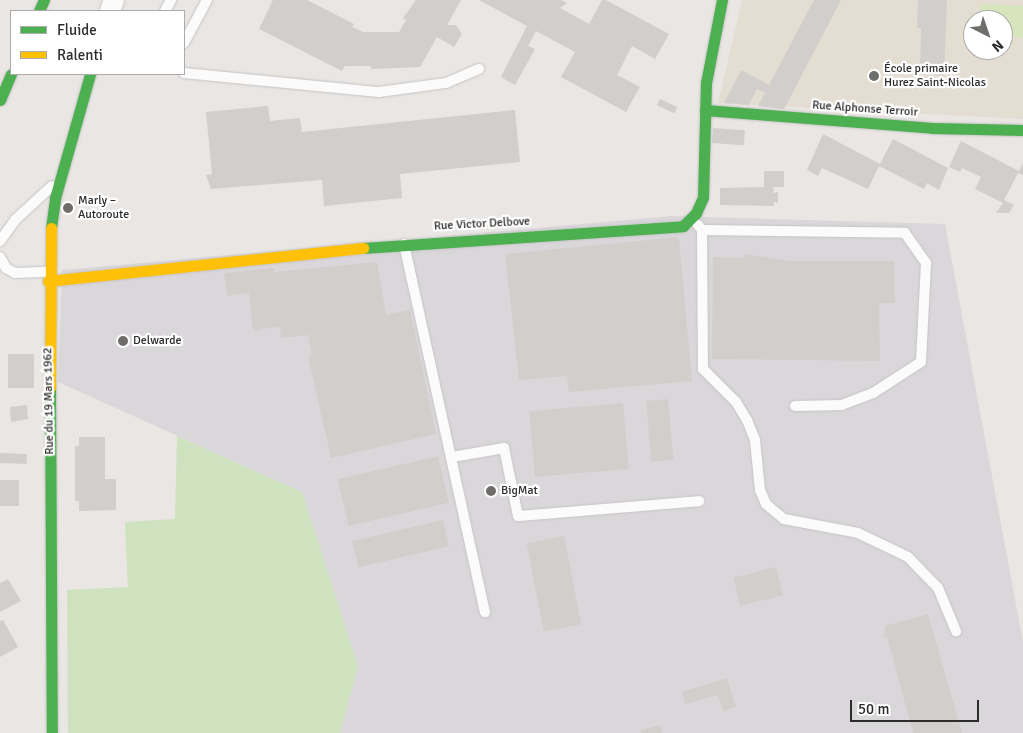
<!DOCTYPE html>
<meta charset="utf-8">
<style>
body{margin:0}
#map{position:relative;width:1023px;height:733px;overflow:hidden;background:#e9e6e3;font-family:Signika,sans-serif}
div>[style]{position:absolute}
.industrial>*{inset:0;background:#dad7da}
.education>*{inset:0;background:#e3ddd2}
.green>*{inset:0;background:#cee2bf}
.pitch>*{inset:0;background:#d7e5bd}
.building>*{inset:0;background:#d1cecc;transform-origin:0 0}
.roads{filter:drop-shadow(0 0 1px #c6c4c5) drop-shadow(0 0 1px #c6c4c5)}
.lane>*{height:10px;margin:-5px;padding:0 5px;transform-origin:5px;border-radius:5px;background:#fcfbfb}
.street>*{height:20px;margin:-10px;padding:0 10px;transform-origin:10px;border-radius:10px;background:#fcfbfb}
.fast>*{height:11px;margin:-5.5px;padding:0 5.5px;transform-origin:5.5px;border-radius:5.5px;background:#4caf50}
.slow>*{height:11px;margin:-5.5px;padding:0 5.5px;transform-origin:5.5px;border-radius:5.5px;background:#ffc107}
.dots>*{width:14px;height:14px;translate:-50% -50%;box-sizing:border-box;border:2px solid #fff;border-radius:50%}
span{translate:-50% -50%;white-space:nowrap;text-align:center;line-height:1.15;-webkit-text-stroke:4.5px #fff;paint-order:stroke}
.poi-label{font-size:12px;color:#2c2c2c}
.left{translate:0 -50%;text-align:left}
.street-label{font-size:12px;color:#2c2c2c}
.legend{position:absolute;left:10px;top:10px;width:175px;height:65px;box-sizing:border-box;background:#fff;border:1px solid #ababab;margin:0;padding:6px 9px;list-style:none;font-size:15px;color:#2c2c2c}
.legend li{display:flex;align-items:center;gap:10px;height:25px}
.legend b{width:25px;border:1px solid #ababab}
.north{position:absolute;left:963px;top:10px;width:50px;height:50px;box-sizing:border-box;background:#fff;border:1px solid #ababab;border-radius:50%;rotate:139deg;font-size:14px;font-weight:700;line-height:20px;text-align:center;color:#2c2c2c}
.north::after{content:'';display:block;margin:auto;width:18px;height:22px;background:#6e6d6c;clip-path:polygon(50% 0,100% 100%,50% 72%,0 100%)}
.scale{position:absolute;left:850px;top:700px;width:129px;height:22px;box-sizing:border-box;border:2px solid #2c2c2c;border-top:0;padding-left:6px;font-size:15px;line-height:18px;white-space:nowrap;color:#2c2c2c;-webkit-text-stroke:4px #fff;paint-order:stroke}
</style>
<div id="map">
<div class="industrial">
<div style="clip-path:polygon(672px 216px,945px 224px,1023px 642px,1023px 733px,340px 733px,358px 666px,302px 492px,58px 382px,62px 270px)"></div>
</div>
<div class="education">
<div style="clip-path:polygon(evenodd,742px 0,1023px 0,1023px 119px,718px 103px,742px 0,973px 20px,1003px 20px,1003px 50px,973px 50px,973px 20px)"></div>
</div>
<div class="green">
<div style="clip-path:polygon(177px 436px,302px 492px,358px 666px,340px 733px,68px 733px,67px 590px,128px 587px,125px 522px,175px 519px)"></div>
</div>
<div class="pitch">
<div style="clip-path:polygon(981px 4px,1023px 6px,1023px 38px,1003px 37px,1003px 20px,980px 20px)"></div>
</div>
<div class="building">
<div style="clip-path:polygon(273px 0,307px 0,354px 24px,352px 27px,363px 32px,399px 32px,406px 20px,403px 18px,416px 0,461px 0,447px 25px,456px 25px,462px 34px,454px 47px,437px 37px,420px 67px,371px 69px,371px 66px,345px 66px,342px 71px,259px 29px)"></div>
<div style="clip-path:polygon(479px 0,561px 0,567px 3px,560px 8px,589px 24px,602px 0,606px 0,669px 34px,655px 59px,632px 46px,617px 75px,640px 87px,626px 112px,561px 77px,575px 52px,536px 31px,528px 46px,535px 49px,515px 85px,501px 77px,527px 26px)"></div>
<div style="clip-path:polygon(814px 0,841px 0,784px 109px,758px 106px,765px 93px,757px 89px,749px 105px,724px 103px,741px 70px,769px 85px)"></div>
<div style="clip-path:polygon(918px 0,947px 0,944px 75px,920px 74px,921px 28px,917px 28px)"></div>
<div style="left:660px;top:99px;width:19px;height:7px;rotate:25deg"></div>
<div style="clip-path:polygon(268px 106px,270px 121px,300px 118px,302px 132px,515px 110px,520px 162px,400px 174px,402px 198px,324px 206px,322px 180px,211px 189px,206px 175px,212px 174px,206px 112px)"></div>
<div style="left:713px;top:128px;width:32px;height:15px;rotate:4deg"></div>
<div style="clip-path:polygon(823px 134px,880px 164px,893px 139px,948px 168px,939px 190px,927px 183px,924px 189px,879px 166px,868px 189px,822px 168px,818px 176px,807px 170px)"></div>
<div style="clip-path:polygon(961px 141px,1019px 171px,1023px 163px,1023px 175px,1018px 173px,1004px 200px,1014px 205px,1009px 213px,996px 213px,1003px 203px,975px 189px,981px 177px,962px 168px,960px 172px,949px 167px)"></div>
<div style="clip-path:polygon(764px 171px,784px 171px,784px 187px,773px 187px,774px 193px,778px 192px,778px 203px,774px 202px,774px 206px,720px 205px,720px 188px,764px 187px)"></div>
<div style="clip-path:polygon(679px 237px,692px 381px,569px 392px,567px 376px,519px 380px,505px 254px)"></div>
<div style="clip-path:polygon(744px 254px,791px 261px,894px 261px,895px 303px,879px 303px,880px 361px,712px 359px,713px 257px,744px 258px)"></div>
<div style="clip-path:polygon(377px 262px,386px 315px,410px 310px,436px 434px,331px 458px,308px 356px,312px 355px,308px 335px,281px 338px,280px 327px,260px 329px,257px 332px,253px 330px,249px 293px,227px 296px,224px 273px,274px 268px,274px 272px)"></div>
<div style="left:8px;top:354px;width:26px;height:34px"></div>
<div style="left:668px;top:399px;width:61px;height:22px;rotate:85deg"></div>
<div style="left:623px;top:403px;width:66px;height:94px;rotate:85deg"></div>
<div style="clip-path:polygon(27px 405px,28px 419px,11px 422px,10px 407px)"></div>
<div style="clip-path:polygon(79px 437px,105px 437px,105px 479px,116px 479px,116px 510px,79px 511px,79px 501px,75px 501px,75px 446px,79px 446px)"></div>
<div style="left:0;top:453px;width:27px;height:10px;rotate:2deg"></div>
<div style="left:438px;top:456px;width:48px;height:103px;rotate:77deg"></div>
<div style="left:0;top:480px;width:19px;height:26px"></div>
<div style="left:443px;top:520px;width:27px;height:93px;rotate:77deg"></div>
<div style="left:564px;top:536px;width:90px;height:38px;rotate:79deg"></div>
<div style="left:776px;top:567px;width:29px;height:44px;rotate:76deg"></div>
<div style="clip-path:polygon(8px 579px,21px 601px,0 612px,0 583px)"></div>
<div style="clip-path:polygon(928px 614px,962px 733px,913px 733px,887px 636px,884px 638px,885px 626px)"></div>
<div style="clip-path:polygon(3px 620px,18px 647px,0 657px,0 621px)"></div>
<div style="clip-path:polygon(727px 678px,736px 707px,723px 711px,718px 695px,685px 704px,682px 692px)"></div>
<div style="clip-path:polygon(660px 725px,662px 733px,642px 733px,641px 730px)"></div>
</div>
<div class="roads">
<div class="lane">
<div style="left:165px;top:11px;width:13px;rotate:-61deg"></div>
<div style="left:184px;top:43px;width:49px;rotate:-61.9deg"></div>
<div style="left:184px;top:73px;width:196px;rotate:5.6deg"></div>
<div style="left:379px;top:92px;width:68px;rotate:-7.7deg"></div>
<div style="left:446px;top:83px;width:36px;rotate:-23deg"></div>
<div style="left:698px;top:225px;width:6px;rotate:51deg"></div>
<div style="left:702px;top:230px;width:203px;rotate:0.8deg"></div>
<div style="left:905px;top:233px;width:37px;rotate:55deg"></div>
<div style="left:926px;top:263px;width:99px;rotate:92.9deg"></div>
<div style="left:921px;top:362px;width:57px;rotate:147.1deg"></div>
<div style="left:873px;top:393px;width:34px;rotate:159deg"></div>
<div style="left:841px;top:405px;width:46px;rotate:178.8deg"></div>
<div style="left:702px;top:230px;width:139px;rotate:89.6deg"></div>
<div style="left:703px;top:369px;width:47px;rotate:45deg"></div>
<div style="left:736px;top:402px;width:21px;rotate:59deg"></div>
<div style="left:747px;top:420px;width:22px;rotate:68deg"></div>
<div style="left:755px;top:440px;width:50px;rotate:84.3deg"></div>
<div style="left:760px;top:490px;width:15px;rotate:67deg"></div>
<div style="left:766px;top:504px;width:23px;rotate:40deg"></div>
<div style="left:784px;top:519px;width:75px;rotate:10.7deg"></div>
<div style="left:858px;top:533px;width:55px;rotate:25.6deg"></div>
<div style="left:908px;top:557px;width:43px;rotate:45.9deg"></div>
<div style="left:938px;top:588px;width:47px;rotate:67.3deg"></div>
<div style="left:0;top:241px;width:26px;rotate:-54deg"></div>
<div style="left:15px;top:220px;width:50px;rotate:-42.6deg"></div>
<div style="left:404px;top:244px;width:377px;rotate:77.6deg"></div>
<div style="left:0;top:257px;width:13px;rotate:61deg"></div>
<div style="left:6px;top:268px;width:10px;rotate:29deg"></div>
<div style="left:15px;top:273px;width:33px;rotate:-2deg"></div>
<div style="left:452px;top:457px;width:53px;rotate:-9.8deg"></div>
<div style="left:504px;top:448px;width:69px;rotate:78.4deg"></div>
<div style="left:518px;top:516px;width:182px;rotate:-4.7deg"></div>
</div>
<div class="street">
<div style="left:110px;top:11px;width:12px;rotate:-70deg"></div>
</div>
<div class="fast">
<div style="left:39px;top:11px;width:12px;rotate:-66deg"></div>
<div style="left:0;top:100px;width:28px;rotate:-67deg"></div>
<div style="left:705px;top:110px;width:228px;rotate:4.5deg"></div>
<div style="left:932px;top:128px;width:91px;rotate:1.3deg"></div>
<div style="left:51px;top:228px;width:30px;rotate:-82deg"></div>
<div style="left:55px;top:198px;width:129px;rotate:-74.2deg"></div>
<div style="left:363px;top:248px;width:321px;rotate:-3.9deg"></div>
<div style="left:683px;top:226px;width:18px;rotate:-45deg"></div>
<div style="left:696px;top:213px;width:17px;rotate:-66deg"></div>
<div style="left:703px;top:197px;width:114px;rotate:-88.5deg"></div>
<div style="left:706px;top:83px;width:85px;rotate:-79.1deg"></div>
<div style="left:50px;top:387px;width:346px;rotate:89.7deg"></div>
</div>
<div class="slow">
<div style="left:48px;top:281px;width:317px;rotate:-6deg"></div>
<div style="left:50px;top:387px;width:159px;rotate:-89.6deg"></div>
</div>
</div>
<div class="dots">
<div style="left:874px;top:76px;background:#6e6d6c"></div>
<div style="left:68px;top:208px;background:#6e6d6c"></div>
<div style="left:123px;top:341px;background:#6e6d6c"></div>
<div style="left:491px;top:491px;background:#6e6d6c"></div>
</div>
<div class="poi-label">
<span class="left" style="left:884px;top:76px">École primaire<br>Hurez Saint-Nicolas</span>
<span class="left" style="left:78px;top:208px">Marly –<br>Autoroute</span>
<span class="left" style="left:133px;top:341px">Delwarde</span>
<span class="left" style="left:501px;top:491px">BigMat</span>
</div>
<div class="street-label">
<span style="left:865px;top:109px;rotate:4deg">Rue Alphonse Terroir</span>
<span style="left:482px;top:224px;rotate:-3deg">Rue Victor Delbove</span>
<span style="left:49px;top:401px;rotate:-91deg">Rue du 19 Mars 1962</span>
</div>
<ul class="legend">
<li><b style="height:6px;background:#4caf50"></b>Fluide</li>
<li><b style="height:6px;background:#ffc107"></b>Ralenti</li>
</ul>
<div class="north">N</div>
<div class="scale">50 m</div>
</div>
